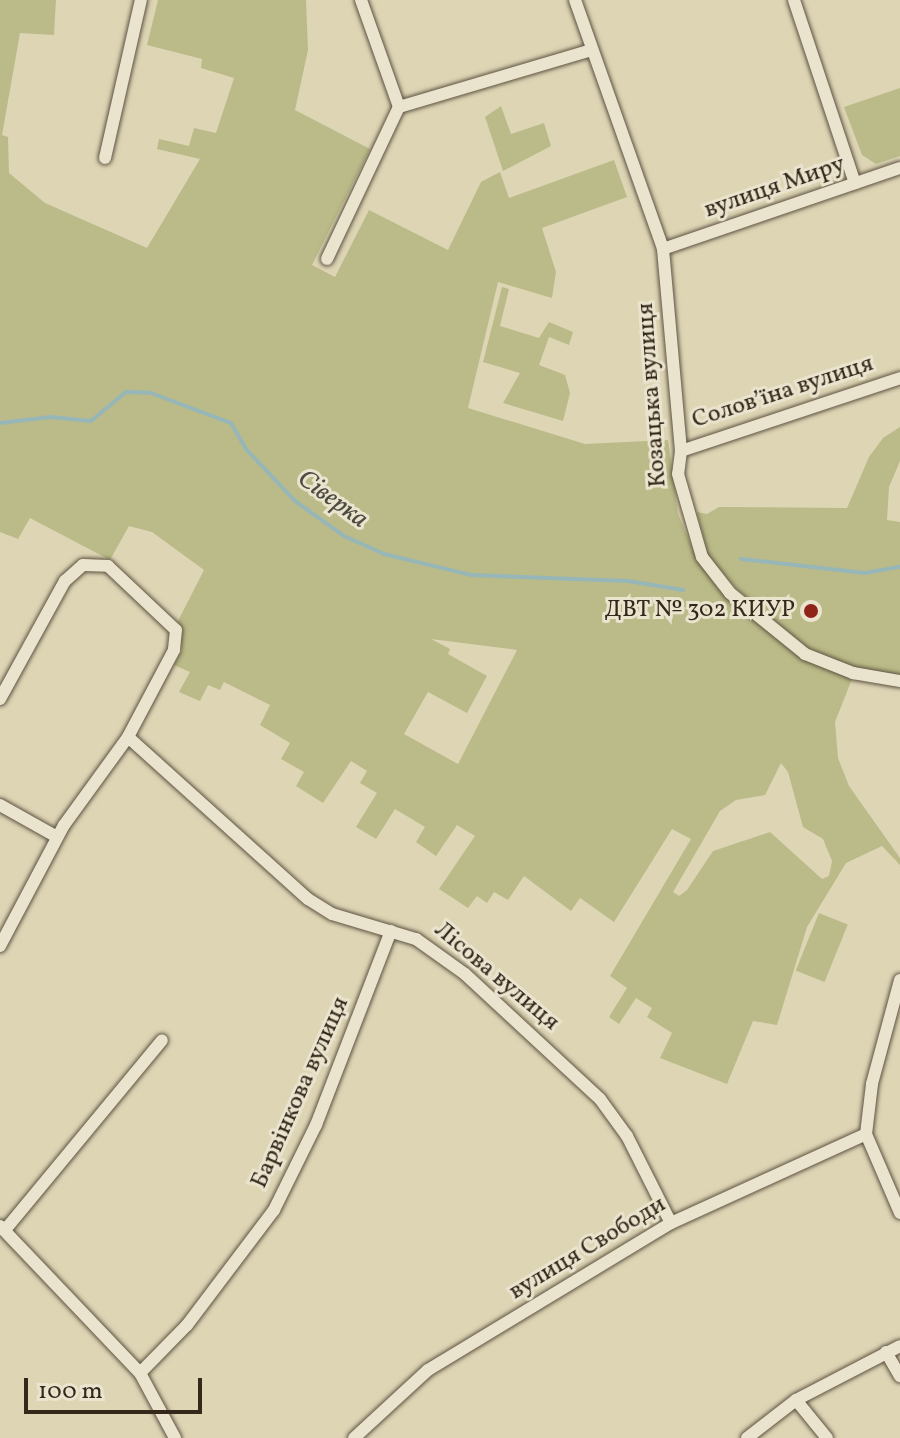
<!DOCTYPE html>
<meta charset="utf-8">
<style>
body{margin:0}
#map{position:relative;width:900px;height:1438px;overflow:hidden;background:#ded5b5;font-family:Vollkorn,serif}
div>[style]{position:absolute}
.green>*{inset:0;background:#babb88;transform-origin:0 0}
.stream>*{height:4px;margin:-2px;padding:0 2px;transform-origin:2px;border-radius:2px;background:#97b6b8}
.roads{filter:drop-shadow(0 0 2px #5e5341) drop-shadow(0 0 2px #5e5341)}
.minor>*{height:12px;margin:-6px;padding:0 6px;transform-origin:6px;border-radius:6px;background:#eae4cf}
.dots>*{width:22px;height:22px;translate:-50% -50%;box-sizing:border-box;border:4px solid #eae4cf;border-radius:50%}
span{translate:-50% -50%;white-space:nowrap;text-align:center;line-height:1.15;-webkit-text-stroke:6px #eae4cf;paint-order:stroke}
.street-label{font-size:24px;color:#34281a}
.poi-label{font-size:24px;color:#34281a}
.right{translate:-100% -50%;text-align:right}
.water-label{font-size:26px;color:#4d4c42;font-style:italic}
.scale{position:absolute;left:24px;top:1378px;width:178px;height:36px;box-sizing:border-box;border:4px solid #34281a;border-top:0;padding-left:10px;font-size:24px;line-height:28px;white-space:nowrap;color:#34281a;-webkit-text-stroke:6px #eae4cf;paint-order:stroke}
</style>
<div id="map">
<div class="green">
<div style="clip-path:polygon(evenodd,0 0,56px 0,54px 35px,20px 33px,2px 135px,8px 137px,9px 173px,45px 203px,147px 248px,200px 159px,157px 149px,159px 139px,189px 146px,194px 128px,216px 133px,234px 78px,201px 68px,202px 59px,147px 45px,158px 0,306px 0,308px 50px,295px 110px,370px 149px,312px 265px,335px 277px,369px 210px,448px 250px,481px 182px,500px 172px,509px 198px,614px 160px,627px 197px,542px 228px,556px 272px,552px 298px,498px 282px,468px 408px,585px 444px,668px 440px,678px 514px,697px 559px,803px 658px,852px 679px,835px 722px,838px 758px,849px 786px,900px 858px,900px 865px,882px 846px,846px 863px,807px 927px,777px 1025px,753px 1021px,727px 1084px,660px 1058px,672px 1033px,647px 1017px,652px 1008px,636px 998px,619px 1024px,609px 1017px,627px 988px,610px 976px,691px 839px,672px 829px,614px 922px,580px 898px,571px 911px,524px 876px,508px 900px,494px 892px,487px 903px,477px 896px,468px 908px,439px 889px,475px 836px,457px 825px,436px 856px,416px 842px,425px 827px,395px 809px,376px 839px,356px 827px,377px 793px,360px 783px,367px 771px,351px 761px,323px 803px,296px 786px,304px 772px,281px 759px,290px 743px,260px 725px,270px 705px,224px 682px,220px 690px,208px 685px,200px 701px,179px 692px,190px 672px,174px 665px,182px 650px,178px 621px,204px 570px,152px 532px,129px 526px,110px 560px,30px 518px,18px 539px,0 532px,0 0,431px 639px,517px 650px,458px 764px,404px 734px,428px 692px,467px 713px,487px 676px,448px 654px,450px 649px,431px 639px,0 0,781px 763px,788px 772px,803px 827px,823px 839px,832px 861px,829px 876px,822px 879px,770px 832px,713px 851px,687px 890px,679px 896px,673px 892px,720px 811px,736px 800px,765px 795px,781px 763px)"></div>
<div style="clip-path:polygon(900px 88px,900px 156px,876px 164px,862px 155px,844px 107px)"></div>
<div style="clip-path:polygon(501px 106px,511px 134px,544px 123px,551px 146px,503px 171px,485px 117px)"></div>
<div style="clip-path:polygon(502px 287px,509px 289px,500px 326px,539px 338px,549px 322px,573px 332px,569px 345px,549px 337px,539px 365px,565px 375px,570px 393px,563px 421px,503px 403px,520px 373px,483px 362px)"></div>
<div style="clip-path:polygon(900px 427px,900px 461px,889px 487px,887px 520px,900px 522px,900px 675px,855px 668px,809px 649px,736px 588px,708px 555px,697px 512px,707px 514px,719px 507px,847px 508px,869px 457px,883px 438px)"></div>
<div style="left:819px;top:913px;width:31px;height:62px;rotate:22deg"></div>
</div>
<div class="stream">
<div style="left:0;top:423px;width:51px;rotate:-6.7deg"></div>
<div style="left:51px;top:417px;width:40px;rotate:5.7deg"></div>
<div style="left:91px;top:421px;width:45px;rotate:-39.6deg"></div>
<div style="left:126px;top:392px;width:25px;rotate:2deg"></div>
<div style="left:151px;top:393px;width:85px;rotate:20.6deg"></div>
<div style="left:231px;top:423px;width:30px;rotate:60deg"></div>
<div style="left:246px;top:449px;width:71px;rotate:46.7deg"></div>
<div style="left:295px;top:501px;width:60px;rotate:35.5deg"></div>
<div style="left:344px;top:536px;width:44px;rotate:24.2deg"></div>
<div style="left:384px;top:554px;width:89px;rotate:13.6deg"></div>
<div style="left:471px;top:575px;width:157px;rotate:2.2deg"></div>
<div style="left:628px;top:581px;width:56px;rotate:9.3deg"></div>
<div style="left:741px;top:559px;width:125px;rotate:6.4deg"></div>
<div style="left:865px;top:573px;width:36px;rotate:-10deg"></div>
</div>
<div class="roads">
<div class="minor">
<div style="left:361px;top:0;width:114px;rotate:70.4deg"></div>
<div style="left:399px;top:107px;width:200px;rotate:-16.5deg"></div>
<div style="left:575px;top:0;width:264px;rotate:70.5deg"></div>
<div style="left:663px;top:249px;width:203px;rotate:84.9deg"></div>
<div style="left:681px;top:451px;width:23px;rotate:97deg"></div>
<div style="left:678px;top:474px;width:86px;rotate:73.9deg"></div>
<div style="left:702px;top:557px;width:46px;rotate:52.1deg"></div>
<div style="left:730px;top:593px;width:97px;rotate:39.1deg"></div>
<div style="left:805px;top:654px;width:52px;rotate:21.6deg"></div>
<div style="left:853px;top:673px;width:48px;rotate:9.7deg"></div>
<div style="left:794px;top:0;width:193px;rotate:71.6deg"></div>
<div style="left:105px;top:158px;width:162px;rotate:-77.2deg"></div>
<div style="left:663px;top:249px;width:250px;rotate:-18.9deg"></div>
<div style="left:327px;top:259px;width:168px;rotate:-64.7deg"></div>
<div style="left:681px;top:451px;width:231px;rotate:-18.4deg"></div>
<div style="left:0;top:699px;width:135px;rotate:-61.2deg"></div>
<div style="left:65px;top:581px;width:24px;rotate:-42deg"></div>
<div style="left:83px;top:565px;width:25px;rotate:2deg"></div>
<div style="left:108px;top:566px;width:93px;rotate:43.3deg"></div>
<div style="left:176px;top:630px;width:20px;rotate:96deg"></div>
<div style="left:174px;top:650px;width:98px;rotate:117.9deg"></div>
<div style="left:128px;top:737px;width:109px;rotate:126deg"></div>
<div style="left:64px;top:825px;width:137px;rotate:117.9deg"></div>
<div style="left:128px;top:737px;width:242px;rotate:42deg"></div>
<div style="left:308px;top:899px;width:28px;rotate:32deg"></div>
<div style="left:332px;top:914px;width:88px;rotate:16.6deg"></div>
<div style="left:416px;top:939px;width:60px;rotate:35.5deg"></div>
<div style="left:465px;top:974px;width:184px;rotate:42.8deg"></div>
<div style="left:600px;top:1099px;width:46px;rotate:53.9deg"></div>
<div style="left:627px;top:1136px;width:97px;rotate:63.2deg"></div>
<div style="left:0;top:805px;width:65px;rotate:29.3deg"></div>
<div style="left:900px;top:980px;width:108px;rotate:105.1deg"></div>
<div style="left:872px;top:1084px;width:50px;rotate:96.8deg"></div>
<div style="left:866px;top:1134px;width:86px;rotate:66.7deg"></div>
<div style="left:0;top:1226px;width:203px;rotate:46.4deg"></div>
<div style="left:140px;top:1373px;width:74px;rotate:61.7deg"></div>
<div style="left:5px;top:1230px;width:246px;rotate:-50.4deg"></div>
<div style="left:886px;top:1352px;width:28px;rotate:60deg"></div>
<div style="left:140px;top:1373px;width:67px;rotate:-45.6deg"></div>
<div style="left:187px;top:1325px;width:144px;rotate:-52.9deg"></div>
<div style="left:274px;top:1210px;width:95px;rotate:-63.7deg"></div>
<div style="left:316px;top:1125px;width:208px;rotate:-68.9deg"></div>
<div style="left:796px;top:1400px;width:49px;rotate:50.8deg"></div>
<div style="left:354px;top:1438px;width:100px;rotate:-42.6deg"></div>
<div style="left:428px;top:1370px;width:284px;rotate:-31.2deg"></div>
<div style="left:671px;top:1223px;width:214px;rotate:-24.5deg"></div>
<div style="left:747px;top:1438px;width:62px;rotate:-37.8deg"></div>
<div style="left:796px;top:1400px;width:117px;rotate:-27.4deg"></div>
</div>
</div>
<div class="dots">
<div style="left:811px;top:611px;background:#8f2418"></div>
</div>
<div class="street-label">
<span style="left:775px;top:188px;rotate:-19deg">вулиця Миру</span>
<span style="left:783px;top:393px;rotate:-18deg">Соловʼїна вулиця</span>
<span style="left:653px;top:395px;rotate:-94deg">Козацька вулиця</span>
<span style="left:496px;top:977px;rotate:40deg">Лісова вулиця</span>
<span style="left:301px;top:1093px;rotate:-66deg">Барвінкова вулиця</span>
<span style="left:588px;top:1249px;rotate:-31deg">вулиця Свободи</span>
</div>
<div class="poi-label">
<span class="right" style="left:795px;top:611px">ДВТ № 302 КИУР</span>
</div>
<div class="water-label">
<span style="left:332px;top:500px;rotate:36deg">Сіверка</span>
</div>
<div class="scale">100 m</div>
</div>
